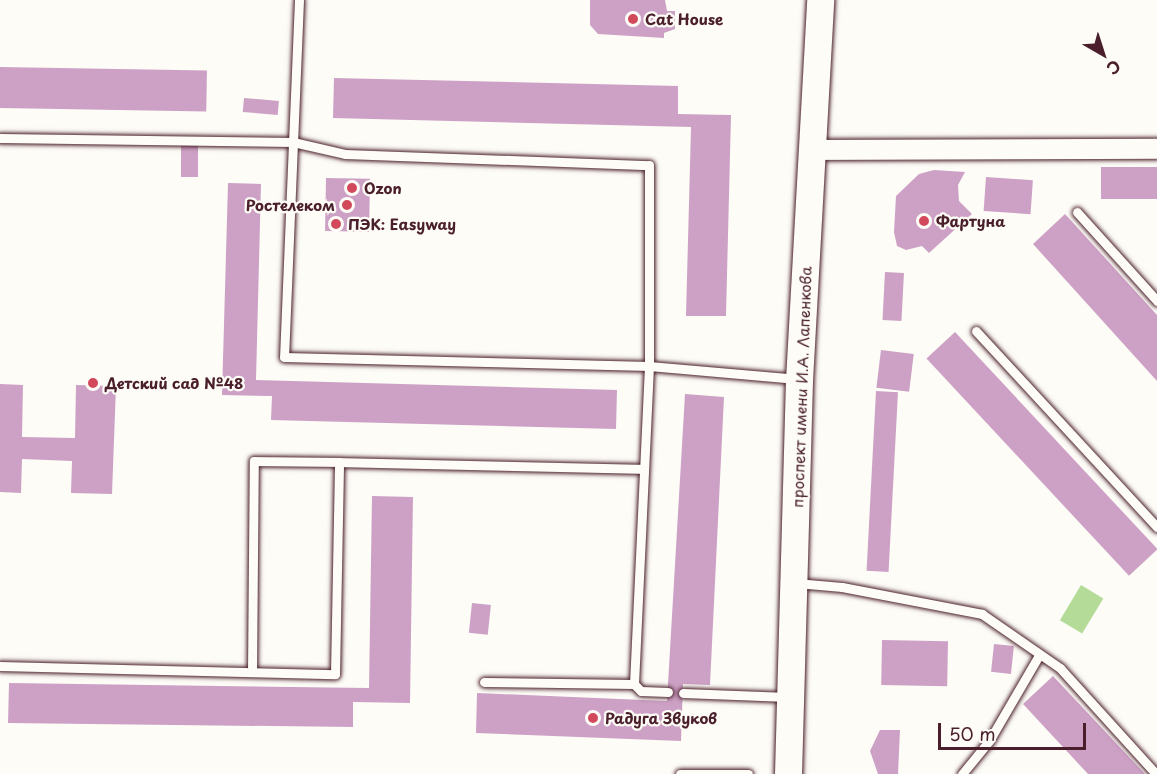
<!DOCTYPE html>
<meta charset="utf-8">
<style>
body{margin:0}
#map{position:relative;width:1157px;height:774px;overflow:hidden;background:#fdfcf7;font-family:"Playpen Sans",sans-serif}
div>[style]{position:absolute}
.green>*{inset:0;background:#b4dc98;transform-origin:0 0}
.building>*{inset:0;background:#cda1c5;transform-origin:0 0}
.roads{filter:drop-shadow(0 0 2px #4a1f2b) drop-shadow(0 0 2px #4a1f2b)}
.service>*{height:9px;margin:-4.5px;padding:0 4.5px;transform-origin:4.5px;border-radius:4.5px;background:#fdfcf7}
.minor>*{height:20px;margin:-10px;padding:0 10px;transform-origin:10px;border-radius:10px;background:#fdfcf7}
.secondary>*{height:27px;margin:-13.5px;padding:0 13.5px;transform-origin:13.5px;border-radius:13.5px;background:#fdfcf7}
.dots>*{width:16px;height:16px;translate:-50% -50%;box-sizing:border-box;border:3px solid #fdfcf7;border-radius:50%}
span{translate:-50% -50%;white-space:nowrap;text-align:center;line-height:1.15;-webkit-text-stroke:4.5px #fdfcf7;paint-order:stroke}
.poi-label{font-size:15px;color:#4a1f2b;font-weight:700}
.left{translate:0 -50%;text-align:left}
.right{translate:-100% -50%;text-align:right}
.street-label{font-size:15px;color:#4a1f2b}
.north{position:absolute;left:1073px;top:24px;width:60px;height:60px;-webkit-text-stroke:4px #fdfcf7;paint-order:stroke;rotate:141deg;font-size:16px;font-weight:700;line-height:24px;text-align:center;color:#4a1f2b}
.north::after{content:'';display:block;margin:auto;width:21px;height:27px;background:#4a1f2b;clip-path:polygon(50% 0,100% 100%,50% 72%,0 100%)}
.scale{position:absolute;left:938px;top:723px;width:148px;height:27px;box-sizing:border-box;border:3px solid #4a1f2b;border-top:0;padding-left:8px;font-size:18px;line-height:21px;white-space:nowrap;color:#4a1f2b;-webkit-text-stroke:4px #fdfcf7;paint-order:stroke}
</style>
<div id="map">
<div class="green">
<div style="left:1081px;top:585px;width:26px;height:41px;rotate:31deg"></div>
</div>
<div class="building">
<div style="clip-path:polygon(590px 0,665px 0,667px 11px,675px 11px,675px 29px,664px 33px,664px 38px,598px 34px,590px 25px)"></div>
<div style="left:0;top:67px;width:207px;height:41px;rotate:1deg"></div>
<div style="clip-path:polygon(334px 78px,678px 86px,678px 114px,731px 115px,726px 316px,686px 316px,691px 127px,333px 118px)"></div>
<div style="left:244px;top:98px;width:35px;height:14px;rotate:5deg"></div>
<div style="left:181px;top:145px;width:17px;height:32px"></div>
<div style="left:1101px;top:167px;width:56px;height:32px"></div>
<div style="clip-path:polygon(934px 170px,965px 172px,958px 185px,959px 201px,972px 214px,929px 253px,922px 246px,906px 250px,897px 246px,894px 232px,896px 196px,919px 174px)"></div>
<div style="left:986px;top:177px;width:47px;height:34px;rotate:4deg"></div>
<div style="left:326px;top:178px;width:44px;height:53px;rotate:1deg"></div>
<div style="clip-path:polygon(228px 183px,261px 184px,256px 380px,617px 390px,616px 429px,271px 420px,272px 396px,222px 395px)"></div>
<div style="clip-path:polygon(1065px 214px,1157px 315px,1157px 381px,1033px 244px)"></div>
<div style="left:885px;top:272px;width:19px;height:48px;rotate:3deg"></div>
<div style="left:955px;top:332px;width:297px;height:39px;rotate:47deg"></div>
<div style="left:881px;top:350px;width:33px;height:38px;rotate:7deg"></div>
<div style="clip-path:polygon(0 384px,23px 385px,22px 437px,75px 438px,76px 385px,116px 386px,112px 494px,71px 493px,72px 461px,22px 459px,21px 493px,0 492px)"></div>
<div style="left:876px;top:391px;width:22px;height:180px;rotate:3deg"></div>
<div style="clip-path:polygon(685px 394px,724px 397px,710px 685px,683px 684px,681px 741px,476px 733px,477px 693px,667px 701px)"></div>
<div style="clip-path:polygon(372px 496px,413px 497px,410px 703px,353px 702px,353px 727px,8px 723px,9px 683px,369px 688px)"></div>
<div style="left:472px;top:603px;width:19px;height:30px;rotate:6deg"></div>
<div style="left:882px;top:640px;width:66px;height:45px;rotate:1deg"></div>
<div style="left:994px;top:644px;width:20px;height:28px;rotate:6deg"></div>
<div style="clip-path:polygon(1053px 676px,1145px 774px,1088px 774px,1023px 704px)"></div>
<div style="clip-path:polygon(880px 730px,900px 730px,898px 774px,878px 774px,870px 751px)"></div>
</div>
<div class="roads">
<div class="service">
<div style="left:299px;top:0;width:357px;rotate:92.4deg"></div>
<div style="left:284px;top:357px;width:365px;rotate:1.4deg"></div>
<div style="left:649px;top:366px;width:149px;rotate:5deg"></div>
<div style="left:0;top:138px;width:293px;rotate:0.8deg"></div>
<div style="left:293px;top:142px;width:53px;rotate:13deg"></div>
<div style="left:345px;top:154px;width:304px;rotate:2.1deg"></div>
<div style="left:649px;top:165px;width:201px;rotate:90deg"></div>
<div style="left:649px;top:366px;width:318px;rotate:92.7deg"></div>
<div style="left:634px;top:684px;width:150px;rotate:-179.2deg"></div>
<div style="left:1077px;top:212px;width:120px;rotate:48deg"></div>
<div style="left:976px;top:331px;width:267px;rotate:47.3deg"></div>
<div style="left:796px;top:583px;width:46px;rotate:5deg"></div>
<div style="left:842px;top:587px;width:143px;rotate:10.9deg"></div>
<div style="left:982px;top:614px;width:95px;rotate:34.7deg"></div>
<div style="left:1060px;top:668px;width:143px;rotate:47.8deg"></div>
<div style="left:0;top:666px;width:335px;rotate:1.4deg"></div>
<div style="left:335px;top:674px;width:212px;rotate:-88.9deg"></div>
<div style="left:339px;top:462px;width:305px;rotate:1.3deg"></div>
<div style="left:252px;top:672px;width:211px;rotate:-89.5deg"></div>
<div style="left:254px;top:461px;width:85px;rotate:0.7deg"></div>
<div style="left:634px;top:684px;width:10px;rotate:45deg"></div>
<div style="left:641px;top:691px;width:27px;rotate:2deg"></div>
<div style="left:683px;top:693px;width:105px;rotate:2.2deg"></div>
<div style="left:680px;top:774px;width:68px"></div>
<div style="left:962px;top:774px;width:43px;rotate:-50.7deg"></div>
<div style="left:989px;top:741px;width:99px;rotate:-59.8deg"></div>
</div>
<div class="minor">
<div style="left:812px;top:150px;width:345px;rotate:-0.2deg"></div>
</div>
<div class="secondary">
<div style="left:788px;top:774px;width:394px;rotate:-88.4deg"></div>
<div style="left:799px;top:380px;width:381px;rotate:-86.8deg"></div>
</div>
</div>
<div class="dots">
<div style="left:633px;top:19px;background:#d1495b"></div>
<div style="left:352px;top:188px;background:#d1495b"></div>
<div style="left:347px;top:205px;background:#d1495b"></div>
<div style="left:924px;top:221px;background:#d1495b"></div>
<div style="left:336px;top:224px;background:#d1495b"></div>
<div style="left:93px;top:383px;background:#d1495b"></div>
<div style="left:593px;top:718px;background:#d1495b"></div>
</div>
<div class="poi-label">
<span class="left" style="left:645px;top:19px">Cat House</span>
<span class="left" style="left:364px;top:188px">Ozon</span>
<span class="right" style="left:335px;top:205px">Ростелеком</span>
<span class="left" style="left:936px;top:221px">Фартуна</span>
<span class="left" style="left:348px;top:224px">ПЭК: Easyway</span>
<span class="left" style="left:105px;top:383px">Детский сад №48</span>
<span class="left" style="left:605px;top:718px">Радуга Звуков</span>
</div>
<div class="street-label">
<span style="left:801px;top:387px;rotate:-88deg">проспект имени И.А. Лапенкова</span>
</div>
<div class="north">С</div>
<div class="scale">50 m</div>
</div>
